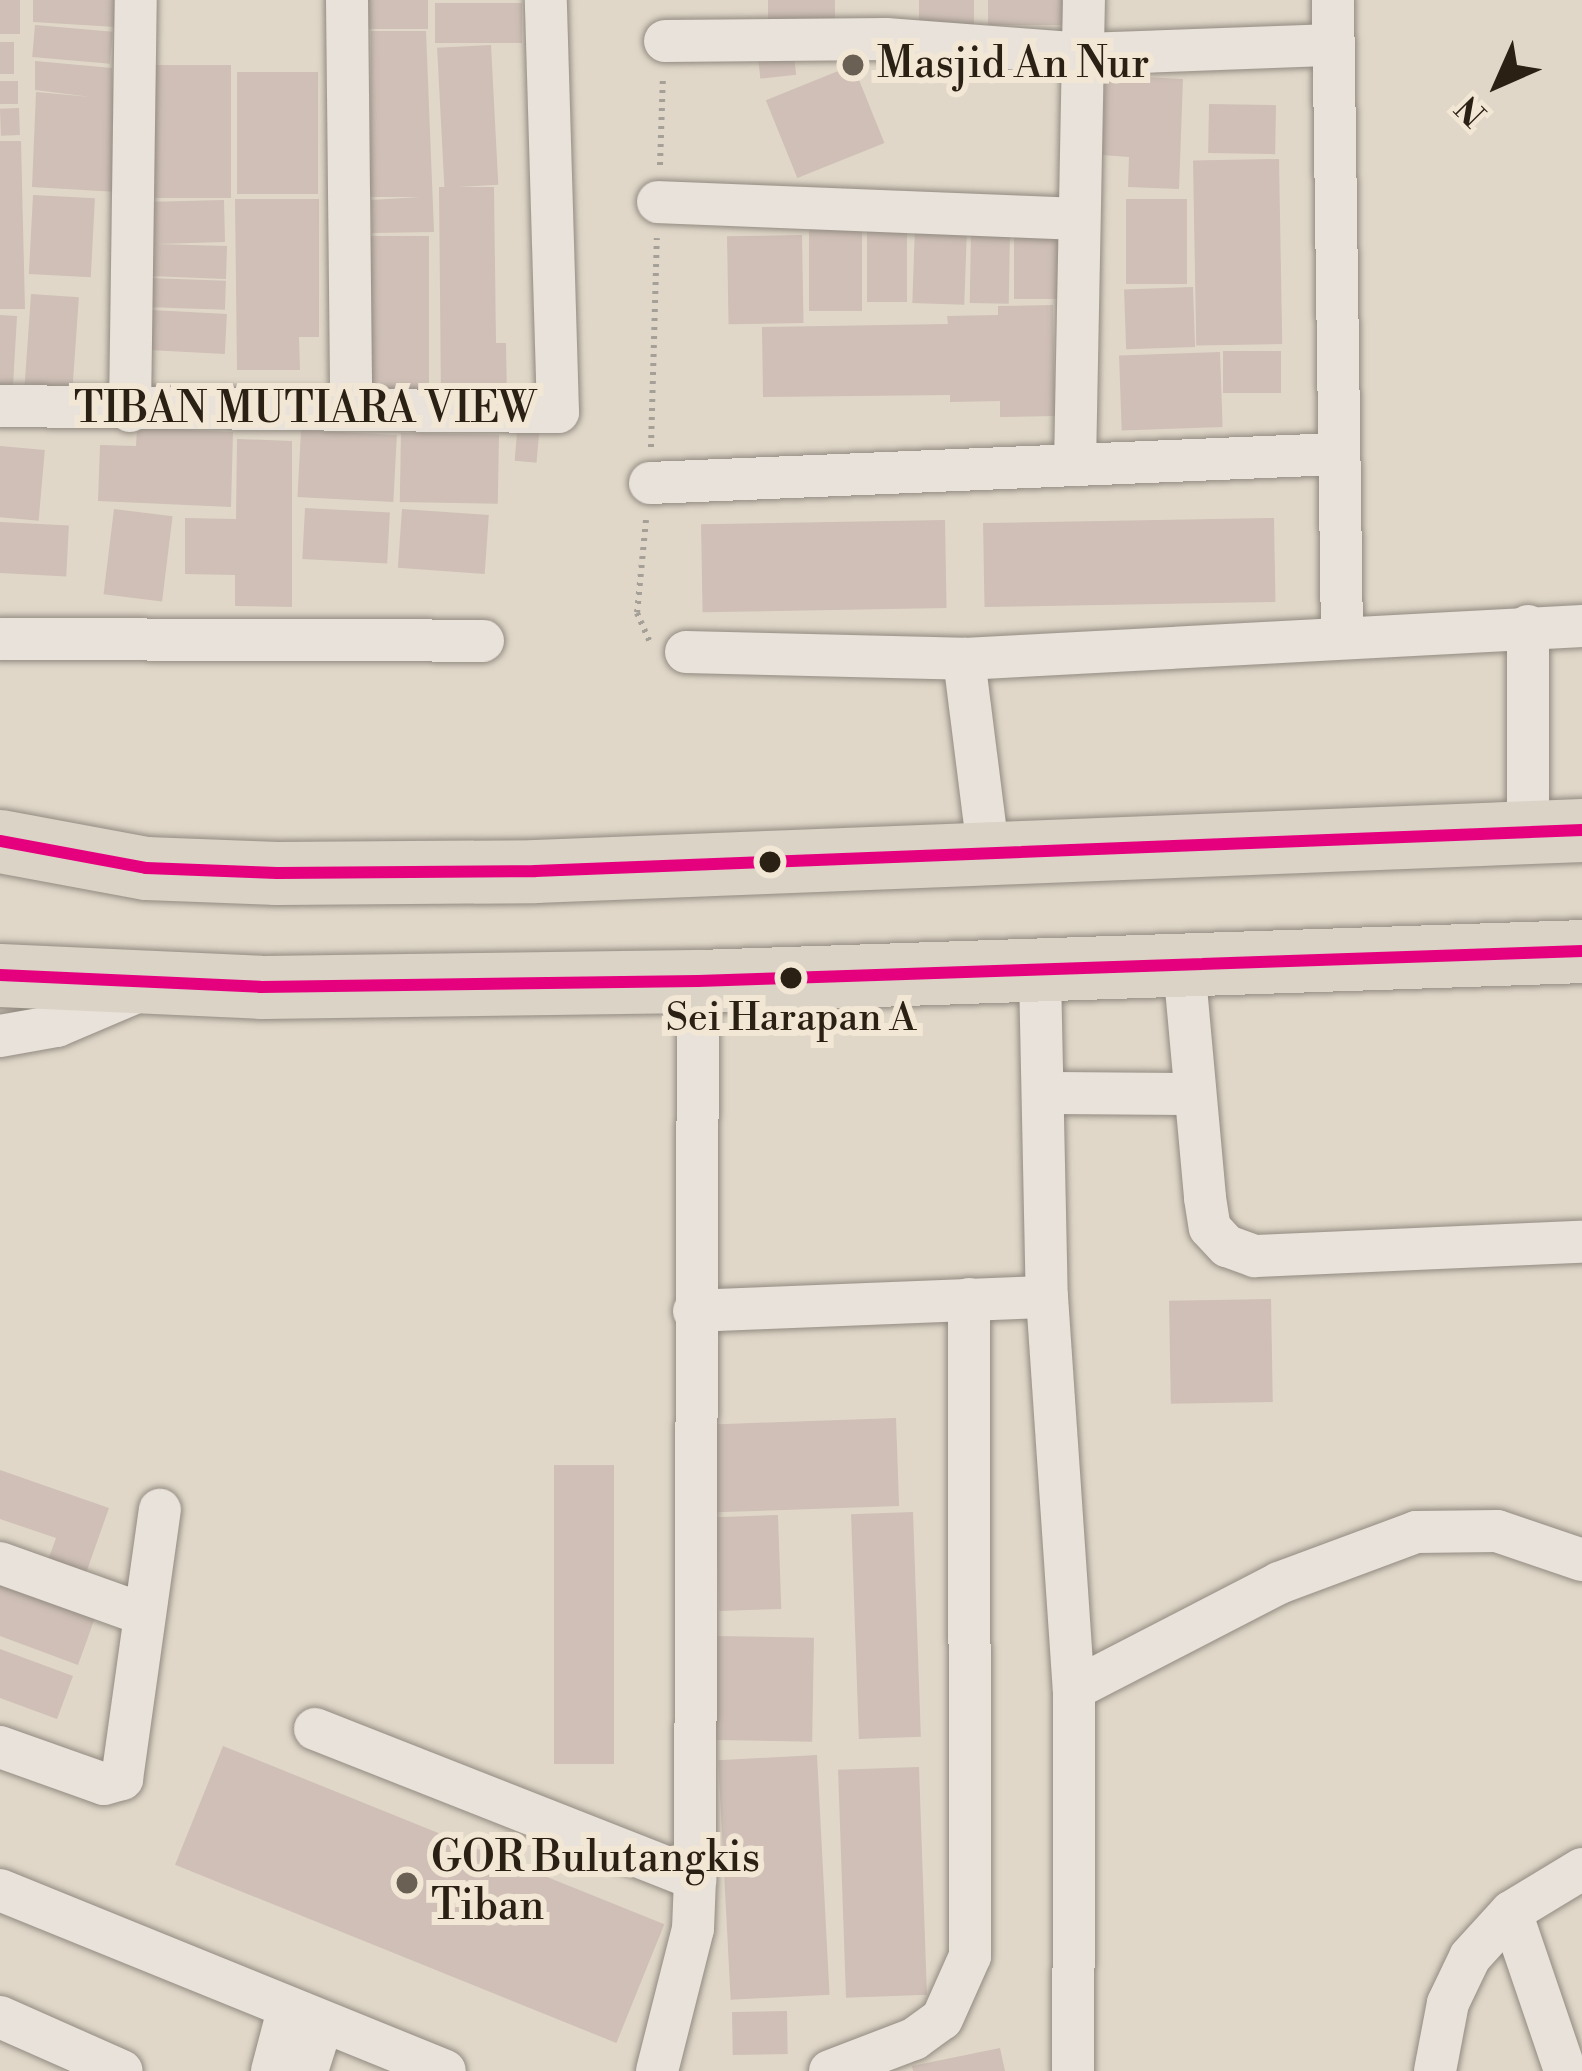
<!DOCTYPE html>
<style>
body{margin:0}
#map{position:relative;width:1582px;height:2071px;overflow:hidden;background:#e0d7c8;font-family:"Libre Bodoni",serif}
div>[style]{position:absolute}
.building>*{inset:0;background:#cfbfb6;transform-origin:0 0}
.path>*{height:6px;margin-top:-3px;transform-origin:0;background:repeating-linear-gradient(90deg,#a4a098 0 3px,transparent 0 9px)}
.roads{filter:drop-shadow(0 0 3px #928b81) drop-shadow(0 0 3px #928b81)}
.minor>*{height:42px;margin:-21px;padding:0 21px;transform-origin:21px;border-radius:21px;background:#e8e2db}
.highway>*{height:63px;margin:-31.5px;padding:0 31.5px;transform-origin:31.5px;border-radius:31.5px;background:#dbd3c6}
.bus-1>*{height:12px;margin:-6px;padding:0 6px;transform-origin:6px;border-radius:6px;background:#e5007d}
.dots>*{width:33px;height:33px;translate:-50% -50%;box-sizing:border-box;border:6px solid #f2e6d5;border-radius:50%}
span{translate:-50% -50%;white-space:nowrap;text-align:center;line-height:1.15;-webkit-text-stroke:12px #f2e6d5;paint-order:stroke}
.bus-label{font-size:39px;color:#2b2014}
.poi-label{font-size:42px;color:#2b2014}
.left{translate:0 -50%;text-align:left}
.street-label{font-size:42px;color:#2b2014}
.north{position:absolute;left:1438px;top:24px;width:120px;height:120px;-webkit-text-stroke:9px #f2e6d5;paint-order:stroke;rotate:225deg;font-size:33px;font-weight:700;line-height:48px;text-align:center;color:#2b2014}
.north::after{content:'';display:block;margin:auto;width:42px;height:54px;background:#2b2014;clip-path:polygon(50% 0,100% 100%,50% 72%,0 100%)}
</style>
<div id="map">
<div class="building">
<div style="left:0;top:0;width:20px;height:34px"></div>
<div style="clip-path:polygon(33px 0,116px 0,116px 27px,33px 22px)"></div>
<div style="left:357px;top:0;width:71px;height:29px"></div>
<div style="left:768px;top:0;width:67px;height:24px"></div>
<div style="left:919px;top:0;width:55px;height:25px"></div>
<div style="left:988px;top:0;width:79px;height:25px"></div>
<div style="left:435px;top:3px;width:87px;height:40px"></div>
<div style="left:35px;top:25px;width:78px;height:32px;rotate:5deg"></div>
<div style="clip-path:polygon(371px 31px,426px 31px,434px 232px,372px 233px,371px 200px,420px 197px,370px 197px)"></div>
<div style="left:0;top:42px;width:14px;height:32px"></div>
<div style="left:491px;top:45px;width:140px;height:54px;rotate:87deg"></div>
<div style="left:793px;top:45px;width:30px;height:36px;rotate:84deg"></div>
<div style="clip-path:polygon(35px 61px,112px 68px,117px 192px,32px 187px,36px 92px,91px 97px,35px 90px)"></div>
<div style="left:150px;top:65px;width:81px;height:133px"></div>
<div style="left:853px;top:65px;width:84px;height:94px;rotate:68deg"></div>
<div style="left:318px;top:72px;width:122px;height:81px;rotate:90deg"></div>
<div style="clip-path:polygon(1105px 75px,1183px 79px,1179px 189px,1128px 187px,1129px 157px,1102px 155px)"></div>
<div style="left:0;top:81px;width:18px;height:23px"></div>
<div style="left:1209px;top:104px;width:67px;height:49px;rotate:1deg"></div>
<div style="left:19px;top:108px;width:27px;height:19px;rotate:88deg"></div>
<div style="clip-path:polygon(0 141px,21px 141px,25px 309px,0 309px)"></div>
<div style="left:1279px;top:159px;width:185px;height:86px;rotate:89deg"></div>
<div style="clip-path:polygon(439px 187px,494px 187px,496px 343px,506px 343px,507px 400px,441px 401px)"></div>
<div style="left:33px;top:195px;width:62px;height:79px;rotate:3deg"></div>
<div style="clip-path:polygon(235px 199px,319px 199px,319px 337px,299px 337px,300px 370px,237px 370px)"></div>
<div style="left:1126px;top:199px;width:61px;height:85px"></div>
<div style="clip-path:polygon(224px 200px,225px 242px,156px 244px,227px 246px,226px 279px,149px 276px,145px 202px)"></div>
<div style="left:867px;top:224px;width:40px;height:78px"></div>
<div style="left:915px;top:226px;width:52px;height:77px;rotate:2deg"></div>
<div style="left:809px;top:227px;width:53px;height:84px"></div>
<div style="left:1014px;top:230px;width:49px;height:69px"></div>
<div style="left:971px;top:231px;width:39px;height:72px;rotate:1deg"></div>
<div style="left:802px;top:235px;width:88px;height:75px;rotate:89deg"></div>
<div style="left:355px;top:236px;width:74px;height:158px"></div>
<div style="left:148px;top:278px;width:78px;height:29px;rotate:2deg"></div>
<div style="left:1193px;top:287px;width:60px;height:69px;rotate:88deg"></div>
<div style="left:31px;top:294px;width:48px;height:107px;rotate:4deg"></div>
<div style="clip-path:polygon(1053px 305px,1055px 416px,1000px 417px,1000px 401px,950px 402px,950px 395px,763px 397px,762px 327px,948px 324px,947px 316px,998px 315px,998px 306px)"></div>
<div style="left:151px;top:310px;width:76px;height:40px;rotate:3deg"></div>
<div style="clip-path:polygon(0 315px,17px 316px,13px 386px,0 386px)"></div>
<div style="left:1281px;top:351px;width:42px;height:58px;rotate:90deg"></div>
<div style="left:1220px;top:352px;width:75px;height:101px;rotate:88deg"></div>
<div style="left:518px;top:422px;width:22px;height:39px;rotate:5deg"></div>
<div style="clip-path:polygon(137px 428px,233px 432px,231px 507px,98px 501px,100px 445px,136px 446px)"></div>
<div style="left:301px;top:430px;width:96px;height:67px;rotate:3deg"></div>
<div style="left:401px;top:433px;width:98px;height:69px;rotate:1deg"></div>
<div style="clip-path:polygon(237px 439px,292px 441px,292px 607px,235px 606px,235px 575px,185px 574px,185px 518px,236px 519px)"></div>
<div style="left:0;top:446px;width:45px;height:71px;rotate:5deg"></div>
<div style="left:305px;top:508px;width:85px;height:51px;rotate:3deg"></div>
<div style="left:114px;top:509px;width:59px;height:86px;rotate:7deg"></div>
<div style="left:402px;top:509px;width:87px;height:59px;rotate:4deg"></div>
<div style="left:1274px;top:518px;width:84px;height:291px;rotate:89deg"></div>
<div style="left:945px;top:520px;width:88px;height:244px;rotate:89deg"></div>
<div style="left:0;top:522px;width:69px;height:51px;rotate:3deg"></div>
<div style="left:1271px;top:1299px;width:103px;height:102px;rotate:89deg"></div>
<div style="left:896px;top:1418px;width:88px;height:184px;rotate:88deg"></div>
<div style="left:554px;top:1465px;width:60px;height:299px"></div>
<div style="clip-path:polygon(0 1470px,109px 1508px,85px 1576px,47px 1563px,56px 1538px,0 1519px)"></div>
<div style="left:913px;top:1512px;width:225px;height:62px;rotate:88deg"></div>
<div style="left:778px;top:1515px;width:94px;height:62px;rotate:88deg"></div>
<div style="clip-path:polygon(0 1580px,96px 1615px,78px 1665px,0 1636px)"></div>
<div style="left:716px;top:1636px;width:98px;height:104px;rotate:1deg"></div>
<div style="clip-path:polygon(0 1649px,73px 1676px,57px 1719px,0 1698px)"></div>
<div style="left:223px;top:1746px;width:476px;height:128px;rotate:22deg"></div>
<div style="left:817px;top:1755px;width:240px;height:99px;rotate:87deg"></div>
<div style="left:919px;top:1767px;width:228px;height:81px;rotate:88deg"></div>
<div style="left:787px;top:2011px;width:43px;height:55px;rotate:89deg"></div>
<div style="clip-path:polygon(1000px 2048px,1005px 2071px,913px 2071px,912px 2066px)"></div>
</div>
<div class="path">
<div style="left:660px;top:165px;width:89px;rotate:-88.1deg"></div>
<div style="left:651px;top:447px;width:209px;rotate:-88.4deg"></div>
<div style="left:646px;top:520px;width:93px;rotate:95.5deg"></div>
<div style="left:637px;top:613px;width:30px;rotate:66deg"></div>
</div>
<div class="roads">
<div class="minor">
<div style="left:347px;top:0;width:406px;rotate:89.4deg"></div>
<div style="left:1333px;top:0;width:637px;rotate:89.19deg"></div>
<div style="left:665px;top:41px;width:221px;rotate:-0.5deg"></div>
<div style="left:886px;top:39px;width:199px;rotate:4.3deg"></div>
<div style="left:1084px;top:54px;width:249px;rotate:-2.1deg"></div>
<div style="left:658px;top:202px;width:420px;rotate:2.3deg"></div>
<div style="left:0;top:406px;width:558px;rotate:0.62deg"></div>
<div style="left:558px;top:412px;width:412px;rotate:-91.7deg"></div>
<div style="left:130px;top:411px;width:411px;rotate:-89.2deg"></div>
<div style="left:1075px;top:465px;width:465px;rotate:-88.9deg"></div>
<div style="left:650px;top:483px;width:686px;rotate:-2.42deg"></div>
<div style="left:1528px;top:626px;width:207px;rotate:90deg"></div>
<div style="left:0;top:639px;width:483px;rotate:0.2deg"></div>
<div style="left:686px;top:652px;width:278px;rotate:1.4deg"></div>
<div style="left:964px;top:659px;width:619px;rotate:-3.06deg"></div>
<div style="left:964px;top:659px;width:199px;rotate:82.8deg"></div>
<div style="left:1184px;top:966px;width:233px;rotate:84.8deg"></div>
<div style="left:1205px;top:1198px;width:30px;rotate:81deg"></div>
<div style="left:1210px;top:1228px;width:25px;rotate:47deg"></div>
<div style="left:1227px;top:1246px;width:30px;rotate:20deg"></div>
<div style="left:1255px;top:1256px;width:327px;rotate:-2.5deg"></div>
<div style="left:1040px;top:974px;width:323px;rotate:88.8deg"></div>
<div style="left:1047px;top:1297px;width:393px;rotate:86.1deg"></div>
<div style="left:1074px;top:1689px;width:382px;rotate:90.1deg"></div>
<div style="left:0;top:1036px;width:58px;rotate:-10deg"></div>
<div style="left:57px;top:1026px;width:97px;rotate:-23.1deg"></div>
<div style="left:1043px;top:1093px;width:152px;rotate:0.4deg"></div>
<div style="left:694px;top:1311px;width:353px;rotate:-2.3deg"></div>
<div style="left:0;top:1563px;width:149px;rotate:19.7deg"></div>
<div style="left:1074px;top:1689px;width:231px;rotate:-27.3deg"></div>
<div style="left:1279px;top:1583px;width:146px;rotate:-20.4deg"></div>
<div style="left:1416px;top:1532px;width:81px;rotate:-0.7deg"></div>
<div style="left:1497px;top:1531px;width:90px;rotate:18.8deg"></div>
<div style="left:315px;top:1729px;width:409px;rotate:21.5deg"></div>
<div style="left:0;top:1747px;width:110px;rotate:19.6deg"></div>
<div style="left:104px;top:1784px;width:19px;rotate:-16deg"></div>
<div style="left:122px;top:1779px;width:272px;rotate:-82deg"></div>
<div style="left:0;top:1890px;width:480px;rotate:22.1deg"></div>
<div style="left:1511px;top:1912px;width:168px;rotate:71.2deg"></div>
<div style="left:0;top:2017px;width:133px;rotate:23.9deg"></div>
<div style="left:272px;top:2071px;width:63px;rotate:-75.3deg"></div>
<div style="left:307px;top:2071px;width:49px;rotate:-72.3deg"></div>
<div style="left:657px;top:2071px;width:146px;rotate:-75.8deg"></div>
<div style="left:693px;top:1929px;width:50px;rotate:-87.7deg"></div>
<div style="left:695px;top:1879px;width:898px;rotate:-89.81deg"></div>
<div style="left:830px;top:2071px;width:90px;rotate:-20.9deg"></div>
<div style="left:914px;top:2039px;width:34px;rotate:-36deg"></div>
<div style="left:942px;top:2019px;width:69px;rotate:-66deg"></div>
<div style="left:970px;top:1956px;width:657px;rotate:-90.09deg"></div>
<div style="left:1435px;top:2071px;width:69px;rotate:-79.2deg"></div>
<div style="left:1448px;top:2003px;width:51px;rotate:-64.4deg"></div>
<div style="left:1470px;top:1957px;width:61px;rotate:-47.7deg"></div>
<div style="left:1511px;top:1912px;width:83px;rotate:-31.2deg"></div>
</div>
<div class="highway">
<div style="left:0;top:841px;width:148px;rotate:10.5deg"></div>
<div style="left:146px;top:868px;width:131px;rotate:2.2deg"></div>
<div style="left:277px;top:873px;width:258px;rotate:-0.4deg"></div>
<div style="left:535px;top:871px;width:1048px;rotate:-2.24deg"></div>
<div style="left:0;top:975px;width:260px;rotate:2.6deg"></div>
<div style="left:260px;top:987px;width:438px;rotate:-0.8deg"></div>
<div style="left:698px;top:981px;width:885px;rotate:-1.94deg"></div>
</div>
</div>
<div class="bus-1">
<div style="left:0;top:841px;width:148px;rotate:10.5deg"></div>
<div style="left:146px;top:868px;width:131px;rotate:2.2deg"></div>
<div style="left:277px;top:873px;width:258px;rotate:-0.4deg"></div>
<div style="left:535px;top:871px;width:1048px;rotate:-2.24deg"></div>
<div style="left:0;top:975px;width:260px;rotate:2.6deg"></div>
<div style="left:260px;top:987px;width:438px;rotate:-0.8deg"></div>
<div style="left:698px;top:981px;width:885px;rotate:-1.94deg"></div>
</div>
<div class="dots">
<div style="left:853px;top:65px;background:#6a6053"></div>
<div style="left:770px;top:862px;background:#2b2014"></div>
<div style="left:791px;top:978px;background:#2b2014"></div>
<div style="left:407px;top:1883px;background:#6a6053"></div>
</div>
<div class="bus-label">
<span style="left:791px;top:1019px">Sei Harapan A</span>
</div>
<div class="poi-label">
<span class="left" style="left:877px;top:65px">Masjid An Nur</span>
<span class="left" style="left:431px;top:1883px">GOR Bulutangkis<br>Tiban</span>
</div>
<div class="street-label">
<span style="left:305px;top:410px">TIBAN MUTIARA VIEW</span>
</div>
<div class="north">N</div>
</div>
